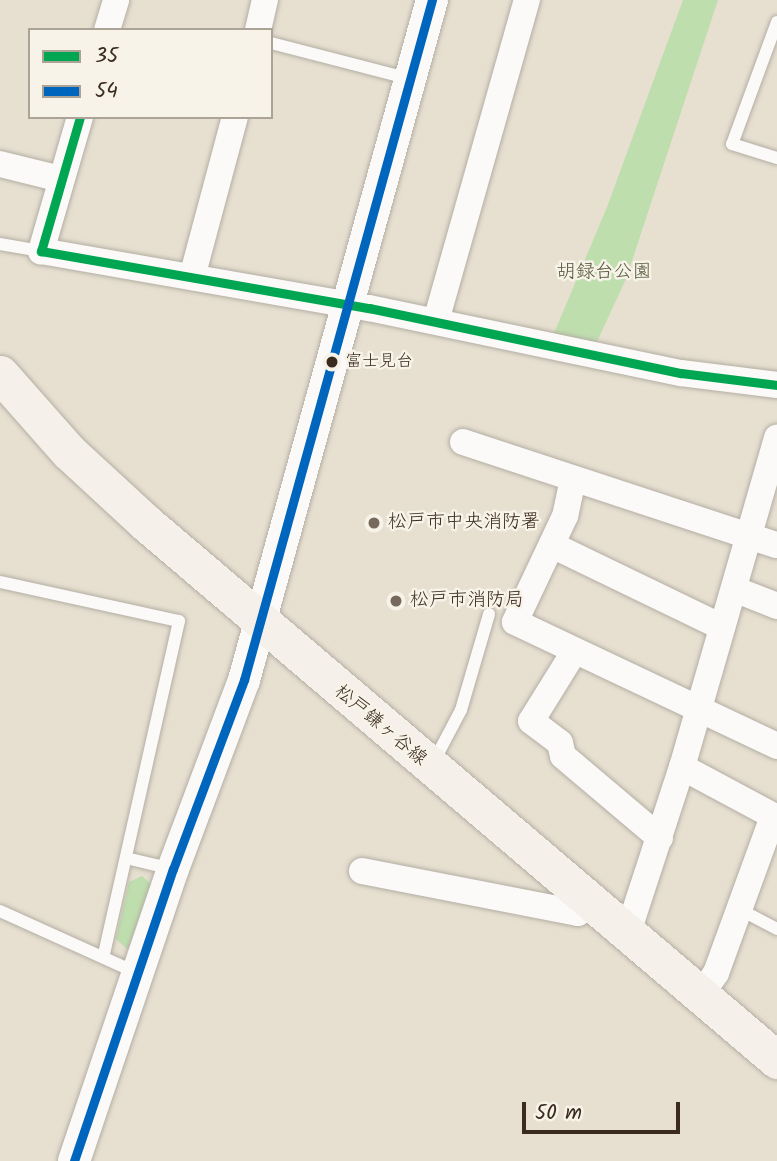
<!DOCTYPE html>
<meta charset="utf-8">
<style>
body{margin:0}
#map{position:relative;width:777px;height:1161px;overflow:hidden;background:#e7e0d1;font-family:Kalam,"Klee One",sans-serif}
div>[style]{position:absolute}
.green>*{inset:0;background:#bfdeae}
.roads{filter:drop-shadow(0 0 2px #b4aea4) drop-shadow(0 0 2px #b4aea4)}
.service>*{height:12px;margin:-6px;padding:0 6px;transform-origin:6px;border-radius:6px;background:#fbfaf8}
.minor>*{height:26px;margin:-13px;padding:0 13px;transform-origin:13px;border-radius:13px;background:#fbfaf8}
.tertiary>*{height:32px;margin:-16px;padding:0 16px;transform-origin:16px;border-radius:16px;background:#fbfaf8}
.secondary>*{height:37px;margin:-18.5px;padding:0 18.5px;transform-origin:18.5px;border-radius:18.5px;background:#f5f1ea}
.bus-1>*{height:9px;margin:-4.5px;padding:0 4.5px;transform-origin:4.5px;border-radius:4.5px;background:#00a651}
.bus-2>*{height:9px;margin:-4.5px;padding:0 4.5px;transform-origin:4.5px;border-radius:4.5px;background:#0065bd}
.dots>*{width:19px;height:19px;translate:-50% -50%;box-sizing:border-box;border:4px solid #f7f3e8;border-radius:50%}
span{translate:-50% -50%;white-space:nowrap;text-align:center;line-height:1.15;-webkit-text-stroke:5px #f7f3e8;paint-order:stroke}
.bus-label{font-size:17px;color:#3b2a1e}
.left{translate:0 -50%;text-align:left}
.park-label{font-size:19px;color:#54573b}
.poi-label{font-size:19px;color:#3b2a1e}
.street-label{font-size:19px;color:#3b2a1e}
.legend{position:absolute;left:28px;top:28px;width:245px;height:91px;box-sizing:border-box;background:#f7f3e8;border:2px solid #aca397;margin:0;padding:9px 12px;list-style:none;font-size:21px;color:#3b2a1e}
.legend li{display:flex;align-items:center;gap:14px;height:35px}
.legend b{width:35px;border:2px solid #aca397}
.scale{position:absolute;left:522px;top:1102px;width:158px;height:32px;box-sizing:border-box;border:4px solid #3b2a1e;border-top:0;padding-left:9px;font-size:21px;line-height:24px;white-space:nowrap;color:#3b2a1e;-webkit-text-stroke:5px #f7f3e8;paint-order:stroke}
</style>
<div id="map">
<div class="green">
<div style="clip-path:polygon(683px 0,718px 0,626px 279px,596px 344px,552px 338px,607px 207px)"></div>
<div style="clip-path:polygon(142px 876px,154px 887px,134px 945px,127px 949px,116px 939px,129px 882px)"></div>
</div>
<div class="roads">
<div class="service">
<div style="left:777px;top:22px;width:130px;rotate:110.2deg"></div>
<div style="left:732px;top:144px;width:47px;rotate:17.3deg"></div>
<div style="left:271px;top:43px;width:144px;rotate:14.5deg"></div>
<div style="left:0;top:244px;width:42px;rotate:9.7deg"></div>
<div style="left:0;top:582px;width:183px;rotate:12.3deg"></div>
<div style="left:179px;top:621px;width:344px;rotate:102.7deg"></div>
<div style="left:433px;top:763px;width:60px;rotate:-62.2deg"></div>
<div style="left:461px;top:710px;width:100px;rotate:-73.7deg"></div>
<div style="left:126px;top:858px;width:47px;rotate:13.4deg"></div>
<div style="left:739px;top:909px;width:43px;rotate:27.8deg"></div>
<div style="left:0;top:911px;width:150px;rotate:24.3deg"></div>
</div>
<div class="minor">
<div style="left:107px;top:30px;width:31px;rotate:-73deg"></div>
<div style="left:258px;top:30px;width:31px;rotate:-77deg"></div>
<div style="left:80px;top:117px;width:140px;rotate:106.2deg"></div>
<div style="left:41px;top:251px;width:333px;rotate:9.9deg"></div>
<div style="left:369px;top:308px;width:319px;rotate:11.8deg"></div>
<div style="left:681px;top:373px;width:97px;rotate:7.1deg"></div>
<div style="left:0;top:164px;width:63px;rotate:13.8deg"></div>
<div style="left:192px;top:277px;width:166px;rotate:-75deg"></div>
<div style="left:436px;top:321px;width:334px;rotate:-74.2deg"></div>
<div style="left:463px;top:442px;width:330px;rotate:18.2deg"></div>
<div style="left:573px;top:479px;width:38px;rotate:102deg"></div>
<div style="left:565px;top:516px;width:117px;rotate:115.3deg"></div>
<div style="left:515px;top:622px;width:290px;rotate:25.3deg"></div>
<div style="left:552px;top:545px;width:189px;rotate:25.8deg"></div>
<div style="left:734px;top:589px;width:46px;rotate:21.6deg"></div>
<div style="left:574px;top:652px;width:81px;rotate:121.9deg"></div>
<div style="left:531px;top:721px;width:36px;rotate:37deg"></div>
<div style="left:560px;top:743px;width:13px;rotate:77deg"></div>
<div style="left:563px;top:756px;width:127px;rotate:40.2deg"></div>
<div style="left:682px;top:767px;width:108px;rotate:28.2deg"></div>
<div style="left:362px;top:871px;width:220px;rotate:11deg"></div>
<div style="left:578px;top:913px;width:18px;rotate:-47deg"></div>
<div style="left:628px;top:932px;width:174px;rotate:-71.9deg"></div>
<div style="left:682px;top:767px;width:343px;rotate:-73.9deg"></div>
<div style="left:701px;top:995px;width:27px;rotate:-56deg"></div>
<div style="left:716px;top:973px;width:167px;rotate:-70deg"></div>
</div>
<div class="tertiary">
<div style="left:74px;top:1161px;width:308px;rotate:-71.3deg"></div>
<div style="left:173px;top:869px;width:202px;rotate:-69.4deg"></div>
<div style="left:244px;top:680px;width:706px;rotate:-74.55deg"></div>
</div>
<div class="secondary">
<div style="left:0;top:374px;width:104px;rotate:48.5deg"></div>
<div style="left:69px;top:452px;width:105px;rotate:42.7deg"></div>
<div style="left:146px;top:523px;width:829px;rotate:40.4deg"></div>
</div>
</div>
<div class="bus-1">
<div style="left:80px;top:117px;width:140px;rotate:106.2deg"></div>
<div style="left:41px;top:251px;width:333px;rotate:9.9deg"></div>
<div style="left:369px;top:308px;width:319px;rotate:11.8deg"></div>
<div style="left:681px;top:373px;width:97px;rotate:7.1deg"></div>
</div>
<div class="bus-2">
<div style="left:74px;top:1161px;width:308px;rotate:-71.3deg"></div>
<div style="left:173px;top:869px;width:202px;rotate:-69.4deg"></div>
<div style="left:244px;top:680px;width:706px;rotate:-74.55deg"></div>
</div>
<div class="dots">
<div style="left:332px;top:362px;background:#3b2a1e"></div>
<div style="left:374px;top:523px;background:#776a5d"></div>
<div style="left:396px;top:601px;background:#776a5d"></div>
</div>
<div class="bus-label">
<span class="left" style="left:345px;top:362px">富士見台</span>
</div>
<div class="park-label">
<span style="left:604px;top:273px">胡録台公園</span>
</div>
<div class="poi-label">
<span class="left" style="left:388px;top:523px">松戸市中央消防署</span>
<span class="left" style="left:410px;top:601px">松戸市消防局</span>
</div>
<div class="street-label">
<span style="left:380px;top:726px;rotate:40deg">松戸鎌ヶ谷線</span>
</div>
<ul class="legend">
<li><b style="height:9px;background:#00a651"></b>35</li>
<li><b style="height:9px;background:#0065bd"></b>54</li>
</ul>
<div class="scale">50 m</div>
</div>
